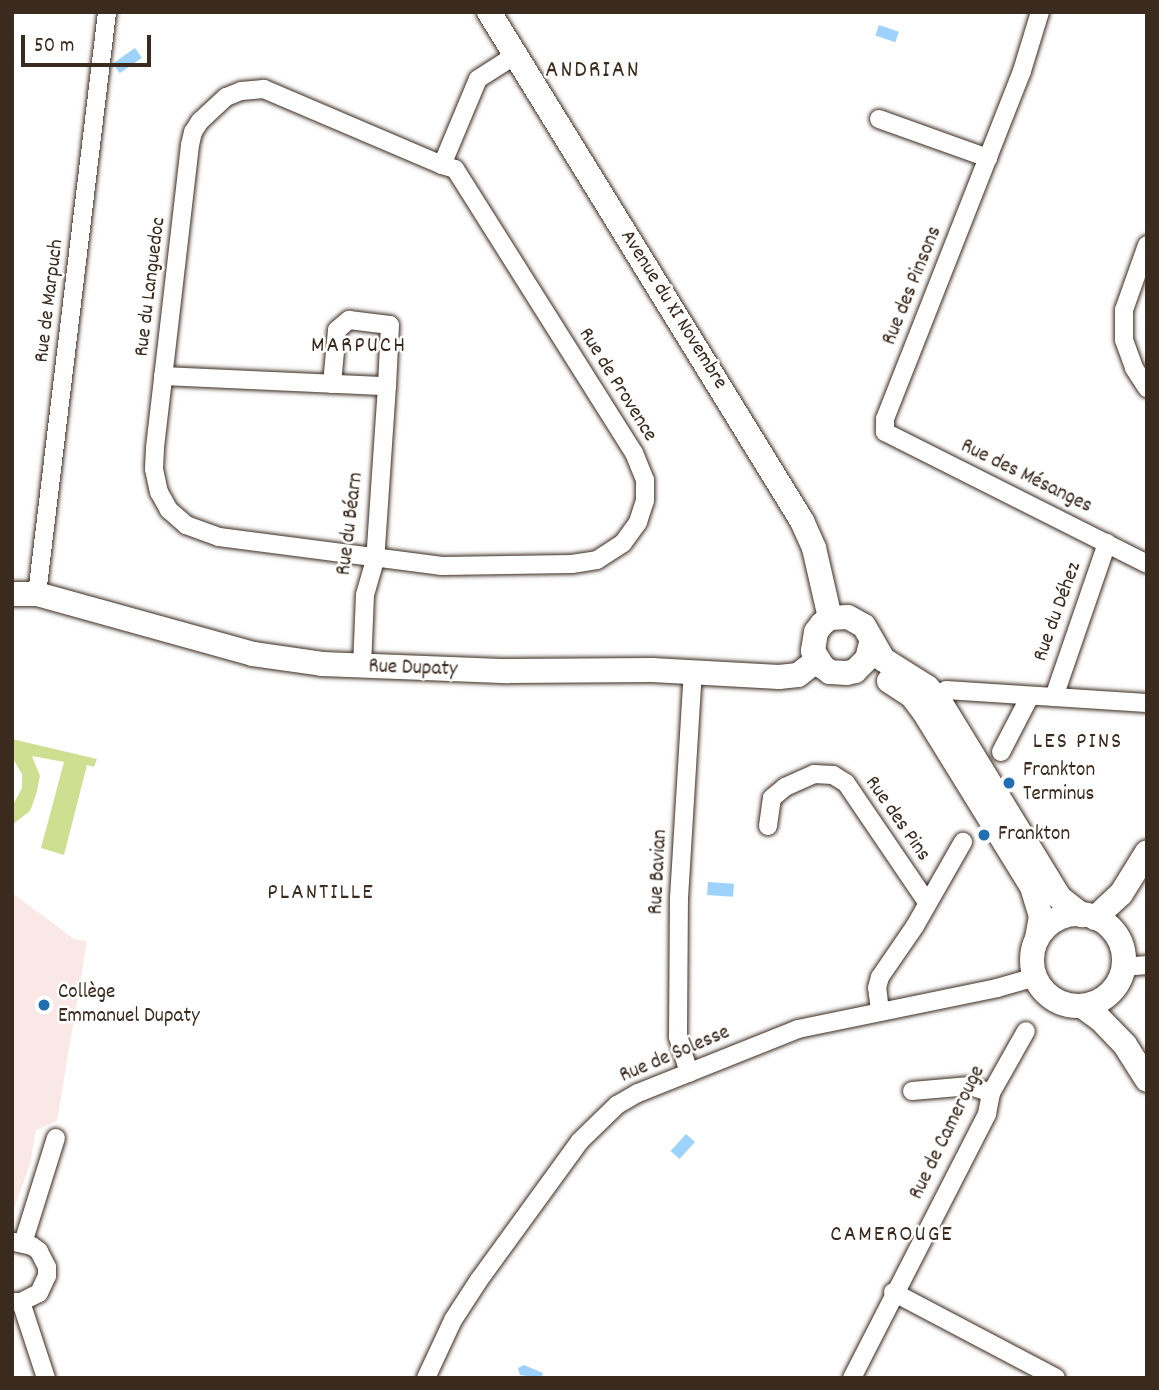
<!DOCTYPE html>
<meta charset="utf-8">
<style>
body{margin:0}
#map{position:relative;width:1159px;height:1390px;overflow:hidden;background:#fff;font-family:Dekko,sans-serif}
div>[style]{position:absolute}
.built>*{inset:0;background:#fae8e6}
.green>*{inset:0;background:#cfdf92}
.water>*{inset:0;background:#9dd2fc;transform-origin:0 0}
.roads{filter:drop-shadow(0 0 2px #3b2a1e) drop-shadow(0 0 2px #3b2a1e)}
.street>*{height:18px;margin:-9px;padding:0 9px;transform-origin:9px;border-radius:9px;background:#fff}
.secondary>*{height:24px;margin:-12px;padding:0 12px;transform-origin:12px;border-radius:12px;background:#fff}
.secondary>.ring{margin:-12px;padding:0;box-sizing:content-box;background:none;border:24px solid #fff;border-radius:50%}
.dots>*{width:19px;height:19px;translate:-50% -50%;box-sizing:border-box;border:4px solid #fff;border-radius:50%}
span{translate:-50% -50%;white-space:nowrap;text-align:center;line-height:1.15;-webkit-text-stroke:5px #fff;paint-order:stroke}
.street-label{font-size:21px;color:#3b2a1e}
.poi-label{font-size:21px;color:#3b2a1e}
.left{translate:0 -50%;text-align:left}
.neighbourhood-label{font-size:23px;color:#3b2a1e;letter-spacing:2px}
.quarter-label{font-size:24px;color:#3b2a1e;letter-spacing:2px}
.frame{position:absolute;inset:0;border:14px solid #3b2a1e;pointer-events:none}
.scale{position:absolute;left:21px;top:35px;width:130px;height:32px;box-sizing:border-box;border:4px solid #3b2a1e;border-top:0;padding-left:9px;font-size:21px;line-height:24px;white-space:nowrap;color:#3b2a1e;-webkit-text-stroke:5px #fff;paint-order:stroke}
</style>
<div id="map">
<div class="built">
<div style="clip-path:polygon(12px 893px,74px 939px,87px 941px,57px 1121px,36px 1130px,30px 1164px,12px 1214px)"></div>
</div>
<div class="green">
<div style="clip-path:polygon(12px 739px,97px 759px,94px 767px,87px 765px,64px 855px,41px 848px,64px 762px,32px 756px,40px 776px,36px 795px,30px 811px,12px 825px,12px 807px,22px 788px,22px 774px,12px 757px)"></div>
</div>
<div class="water">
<div style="left:879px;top:25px;width:21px;height:11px;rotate:19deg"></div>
<div style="left:135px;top:48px;width:12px;height:27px;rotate:55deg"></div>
<div style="left:708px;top:882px;width:26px;height:13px;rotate:4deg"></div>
<div style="left:686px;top:1134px;width:12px;height:23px;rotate:42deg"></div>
<div style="clip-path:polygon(524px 1365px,543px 1373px,541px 1378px,520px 1375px,518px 1368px)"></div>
</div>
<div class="roads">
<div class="street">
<div style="left:1040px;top:12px;width:62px;rotate:107deg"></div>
<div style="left:1022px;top:71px;width:374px;rotate:111.5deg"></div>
<div style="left:885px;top:419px;width:13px;rotate:90deg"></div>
<div style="left:885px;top:432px;width:293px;rotate:26.7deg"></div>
<div style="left:879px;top:119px;width:116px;rotate:19.7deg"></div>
<div style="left:442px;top:165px;width:194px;rotate:-156.9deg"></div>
<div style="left:264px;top:89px;width:23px;rotate:175deg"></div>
<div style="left:241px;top:91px;width:16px;rotate:158deg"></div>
<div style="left:226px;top:97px;width:35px;rotate:137deg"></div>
<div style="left:200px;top:121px;width:13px;rotate:122deg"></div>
<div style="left:193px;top:132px;width:13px;rotate:103deg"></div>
<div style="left:190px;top:145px;width:306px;rotate:96.6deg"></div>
<div style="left:155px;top:449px;width:20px;rotate:93deg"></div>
<div style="left:154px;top:469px;width:24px;rotate:78deg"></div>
<div style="left:159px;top:492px;width:21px;rotate:61deg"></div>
<div style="left:169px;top:510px;width:23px;rotate:41deg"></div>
<div style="left:186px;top:525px;width:35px;rotate:20deg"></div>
<div style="left:219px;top:537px;width:225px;rotate:7.4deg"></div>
<div style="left:442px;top:566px;width:130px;rotate:-0.9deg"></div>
<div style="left:572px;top:564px;width:25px;rotate:-9deg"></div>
<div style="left:597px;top:560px;width:31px;rotate:-33deg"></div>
<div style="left:623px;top:543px;width:26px;rotate:-54deg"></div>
<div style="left:638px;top:522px;width:22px;rotate:-72deg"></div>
<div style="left:645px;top:501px;width:21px;rotate:-90deg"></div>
<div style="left:645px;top:480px;width:29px;rotate:-112deg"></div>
<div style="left:634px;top:453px;width:336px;rotate:-122.2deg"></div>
<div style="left:455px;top:169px;width:14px;rotate:-163deg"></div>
<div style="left:442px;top:165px;width:93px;rotate:-67.3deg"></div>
<div style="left:478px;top:79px;width:43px;rotate:-32.6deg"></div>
<div style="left:1147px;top:245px;width:69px;rotate:109.5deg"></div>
<div style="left:1124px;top:310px;width:30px;rotate:90deg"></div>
<div style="left:1124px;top:340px;width:30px;rotate:70deg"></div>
<div style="left:1134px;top:368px;width:24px;rotate:57deg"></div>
<div style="left:163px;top:376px;width:224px;rotate:2.6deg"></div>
<div style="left:387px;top:386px;width:174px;rotate:93.9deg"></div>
<div style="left:375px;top:560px;width:36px;rotate:106deg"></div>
<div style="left:365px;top:595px;width:72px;rotate:92.4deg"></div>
<div style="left:332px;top:384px;width:54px;rotate:-84.7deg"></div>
<div style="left:337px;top:330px;width:16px;rotate:-40deg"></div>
<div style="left:349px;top:320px;width:41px;rotate:7deg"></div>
<div style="left:390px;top:325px;width:61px;rotate:92.8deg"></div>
<div style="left:37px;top:594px;width:586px;rotate:-83.14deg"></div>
<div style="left:946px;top:690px;width:201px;rotate:3.7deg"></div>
<div style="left:1054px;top:697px;width:163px;rotate:-71deg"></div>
<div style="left:1001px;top:752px;width:63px;rotate:-62.6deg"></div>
<div style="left:768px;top:826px;width:28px;rotate:-82deg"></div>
<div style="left:772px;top:798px;width:17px;rotate:-40deg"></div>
<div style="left:785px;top:787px;width:32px;rotate:-24deg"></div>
<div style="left:814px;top:774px;width:19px;rotate:3deg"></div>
<div style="left:833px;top:775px;width:15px;rotate:32deg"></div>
<div style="left:846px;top:783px;width:144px;rotate:55.8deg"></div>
<div style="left:1124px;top:967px;width:23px;rotate:-5deg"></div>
<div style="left:880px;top:1011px;width:23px;rotate:-97deg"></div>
<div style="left:877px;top:988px;width:11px;rotate:-75deg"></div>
<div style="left:880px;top:977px;width:62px;rotate:-55.5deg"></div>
<div style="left:915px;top:926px;width:97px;rotate:-60.3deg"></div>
<div style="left:689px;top:1073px;width:38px;rotate:-107deg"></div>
<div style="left:678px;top:1037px;width:139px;rotate:-89.6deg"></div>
<div style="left:679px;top:898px;width:227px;rotate:-86.5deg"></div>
<div style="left:912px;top:1091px;width:58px;rotate:-4.9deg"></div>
<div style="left:970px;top:1086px;width:22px;rotate:18deg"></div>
<div style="left:23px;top:1243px;width:110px;rotate:-72.6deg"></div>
<div style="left:893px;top:1292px;width:184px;rotate:27.8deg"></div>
<div style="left:12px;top:1302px;width:9px"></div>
<div style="left:21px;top:1302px;width:20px;rotate:-27deg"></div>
<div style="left:39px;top:1293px;width:19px;rotate:-65deg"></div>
<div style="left:47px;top:1276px;width:9px;rotate:-90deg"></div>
<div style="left:47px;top:1267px;width:18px;rotate:-117deg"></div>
<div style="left:39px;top:1251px;width:9px;rotate:-144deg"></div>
<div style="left:32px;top:1246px;width:18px;rotate:-167deg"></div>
<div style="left:21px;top:1302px;width:80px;rotate:71.8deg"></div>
<div style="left:426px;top:1378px;width:64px;rotate:-65deg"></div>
<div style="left:453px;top:1320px;width:48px;rotate:-57deg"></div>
<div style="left:479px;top:1280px;width:172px;rotate:-54deg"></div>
<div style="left:580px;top:1141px;width:52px;rotate:-44.2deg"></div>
<div style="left:617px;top:1105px;width:24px;rotate:-30deg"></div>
<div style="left:638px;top:1093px;width:172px;rotate:-21.8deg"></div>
<div style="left:798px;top:1029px;width:203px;rotate:-11.6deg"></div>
<div style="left:997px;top:988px;width:40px;rotate:-16deg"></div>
<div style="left:852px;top:1378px;width:297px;rotate:-62.9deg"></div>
<div style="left:987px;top:1114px;width:21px;rotate:-79deg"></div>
<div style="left:991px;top:1093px;width:71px;rotate:-60.6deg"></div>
</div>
<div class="secondary">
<div style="left:489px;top:12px;width:598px;rotate:58.41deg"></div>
<div style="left:802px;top:521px;width:30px;rotate:66deg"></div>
<div style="left:814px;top:548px;width:72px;rotate:77.1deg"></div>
<div style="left:12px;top:594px;width:25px"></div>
<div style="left:37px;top:594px;width:224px;rotate:15.5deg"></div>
<div style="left:253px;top:654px;width:70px;rotate:8.2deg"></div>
<div style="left:322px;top:664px;width:186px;rotate:2.2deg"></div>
<div style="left:508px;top:671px;width:144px;rotate:-0.4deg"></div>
<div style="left:652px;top:670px;width:127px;rotate:3.2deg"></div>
<div style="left:779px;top:677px;width:19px;rotate:-6deg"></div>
<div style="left:798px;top:675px;width:24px;rotate:-38deg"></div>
<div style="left:871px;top:643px;width:16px;rotate:104deg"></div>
<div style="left:867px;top:659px;width:17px;rotate:135deg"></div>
<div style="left:855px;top:671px;width:8px;rotate:166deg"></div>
<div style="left:847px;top:673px;width:17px;rotate:-177deg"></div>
<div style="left:830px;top:672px;width:9px;rotate:-144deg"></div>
<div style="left:823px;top:667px;width:19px;rotate:-122deg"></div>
<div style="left:813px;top:651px;width:19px;rotate:-81deg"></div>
<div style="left:816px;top:632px;width:10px;rotate:-53deg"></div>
<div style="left:822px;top:624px;width:10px;rotate:-37deg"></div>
<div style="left:830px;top:618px;width:18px;rotate:-3deg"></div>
<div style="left:848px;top:617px;width:18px;rotate:29deg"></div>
<div style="left:864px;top:626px;width:39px;rotate:60deg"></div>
<div style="left:884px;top:660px;width:51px;rotate:32.1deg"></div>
<div style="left:927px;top:687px;width:18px;rotate:47deg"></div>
<div style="left:939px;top:700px;width:232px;rotate:58.6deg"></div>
<div style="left:1060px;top:898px;width:28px;rotate:38deg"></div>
<div style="left:889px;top:681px;width:27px;rotate:33deg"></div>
<div style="left:912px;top:696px;width:20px;rotate:53deg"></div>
<div style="left:924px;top:712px;width:206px;rotate:58.3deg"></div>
<div style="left:1032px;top:887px;width:30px;rotate:73deg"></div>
<div style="left:1041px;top:916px;width:23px;rotate:100deg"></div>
<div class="ring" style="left:1032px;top:914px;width:68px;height:68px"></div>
<div style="left:1095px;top:918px;width:35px;rotate:-43deg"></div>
<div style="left:1121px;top:894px;width:49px;rotate:-58.2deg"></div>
<div style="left:1082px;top:1006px;width:22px;rotate:36deg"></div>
<div style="left:1100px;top:1019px;width:36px;rotate:46deg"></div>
<div style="left:1125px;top:1045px;width:41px;rotate:57.8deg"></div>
</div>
</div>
<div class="dots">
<div style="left:1009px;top:783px;background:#1f6fb2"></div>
<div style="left:984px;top:835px;background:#1f6fb2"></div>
<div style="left:44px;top:1005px;background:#1f6fb2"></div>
</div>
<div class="street-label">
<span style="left:913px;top:286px;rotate:-68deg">Rue des Pinsons</span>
<span style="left:151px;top:287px;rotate:-83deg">Rue du Languedoc</span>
<span style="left:50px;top:301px;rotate:-83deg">Rue de Marpuch</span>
<span style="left:673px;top:310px;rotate:58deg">Avenue du XI Novembre</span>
<span style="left:617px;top:385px;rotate:58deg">Rue de Provence</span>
<span style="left:1026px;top:477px;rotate:26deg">Rue des Mésanges</span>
<span style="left:351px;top:524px;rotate:-83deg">Rue du Béarn</span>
<span style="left:1058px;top:612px;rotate:-70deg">Rue du Déhez</span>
<span style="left:413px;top:669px;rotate:2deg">Rue Dupaty</span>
<span style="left:897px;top:819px;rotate:55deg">Rue des Pins</span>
<span style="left:659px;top:872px;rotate:-87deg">Rue Bavian</span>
<span style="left:675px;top:1055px;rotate:-23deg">Rue de Solesse</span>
<span style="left:948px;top:1133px;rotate:-64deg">Rue de Camerouge</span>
</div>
<div class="poi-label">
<span class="left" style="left:1023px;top:783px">Frankton<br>Terminus</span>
<span class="left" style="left:998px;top:835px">Frankton</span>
<span class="left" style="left:58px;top:1005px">Collège<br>Emmanuel Dupaty</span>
</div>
<div class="neighbourhood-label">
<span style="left:359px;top:347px">MARPUCH</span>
<span style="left:1078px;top:743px">LES PINS</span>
<span style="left:321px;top:894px">PLANTILLE</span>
<span style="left:892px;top:1236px">CAMEROUGE</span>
</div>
<div class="quarter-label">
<span style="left:593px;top:72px">ANDRIAN</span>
</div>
<div class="frame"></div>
<div class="scale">50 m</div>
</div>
